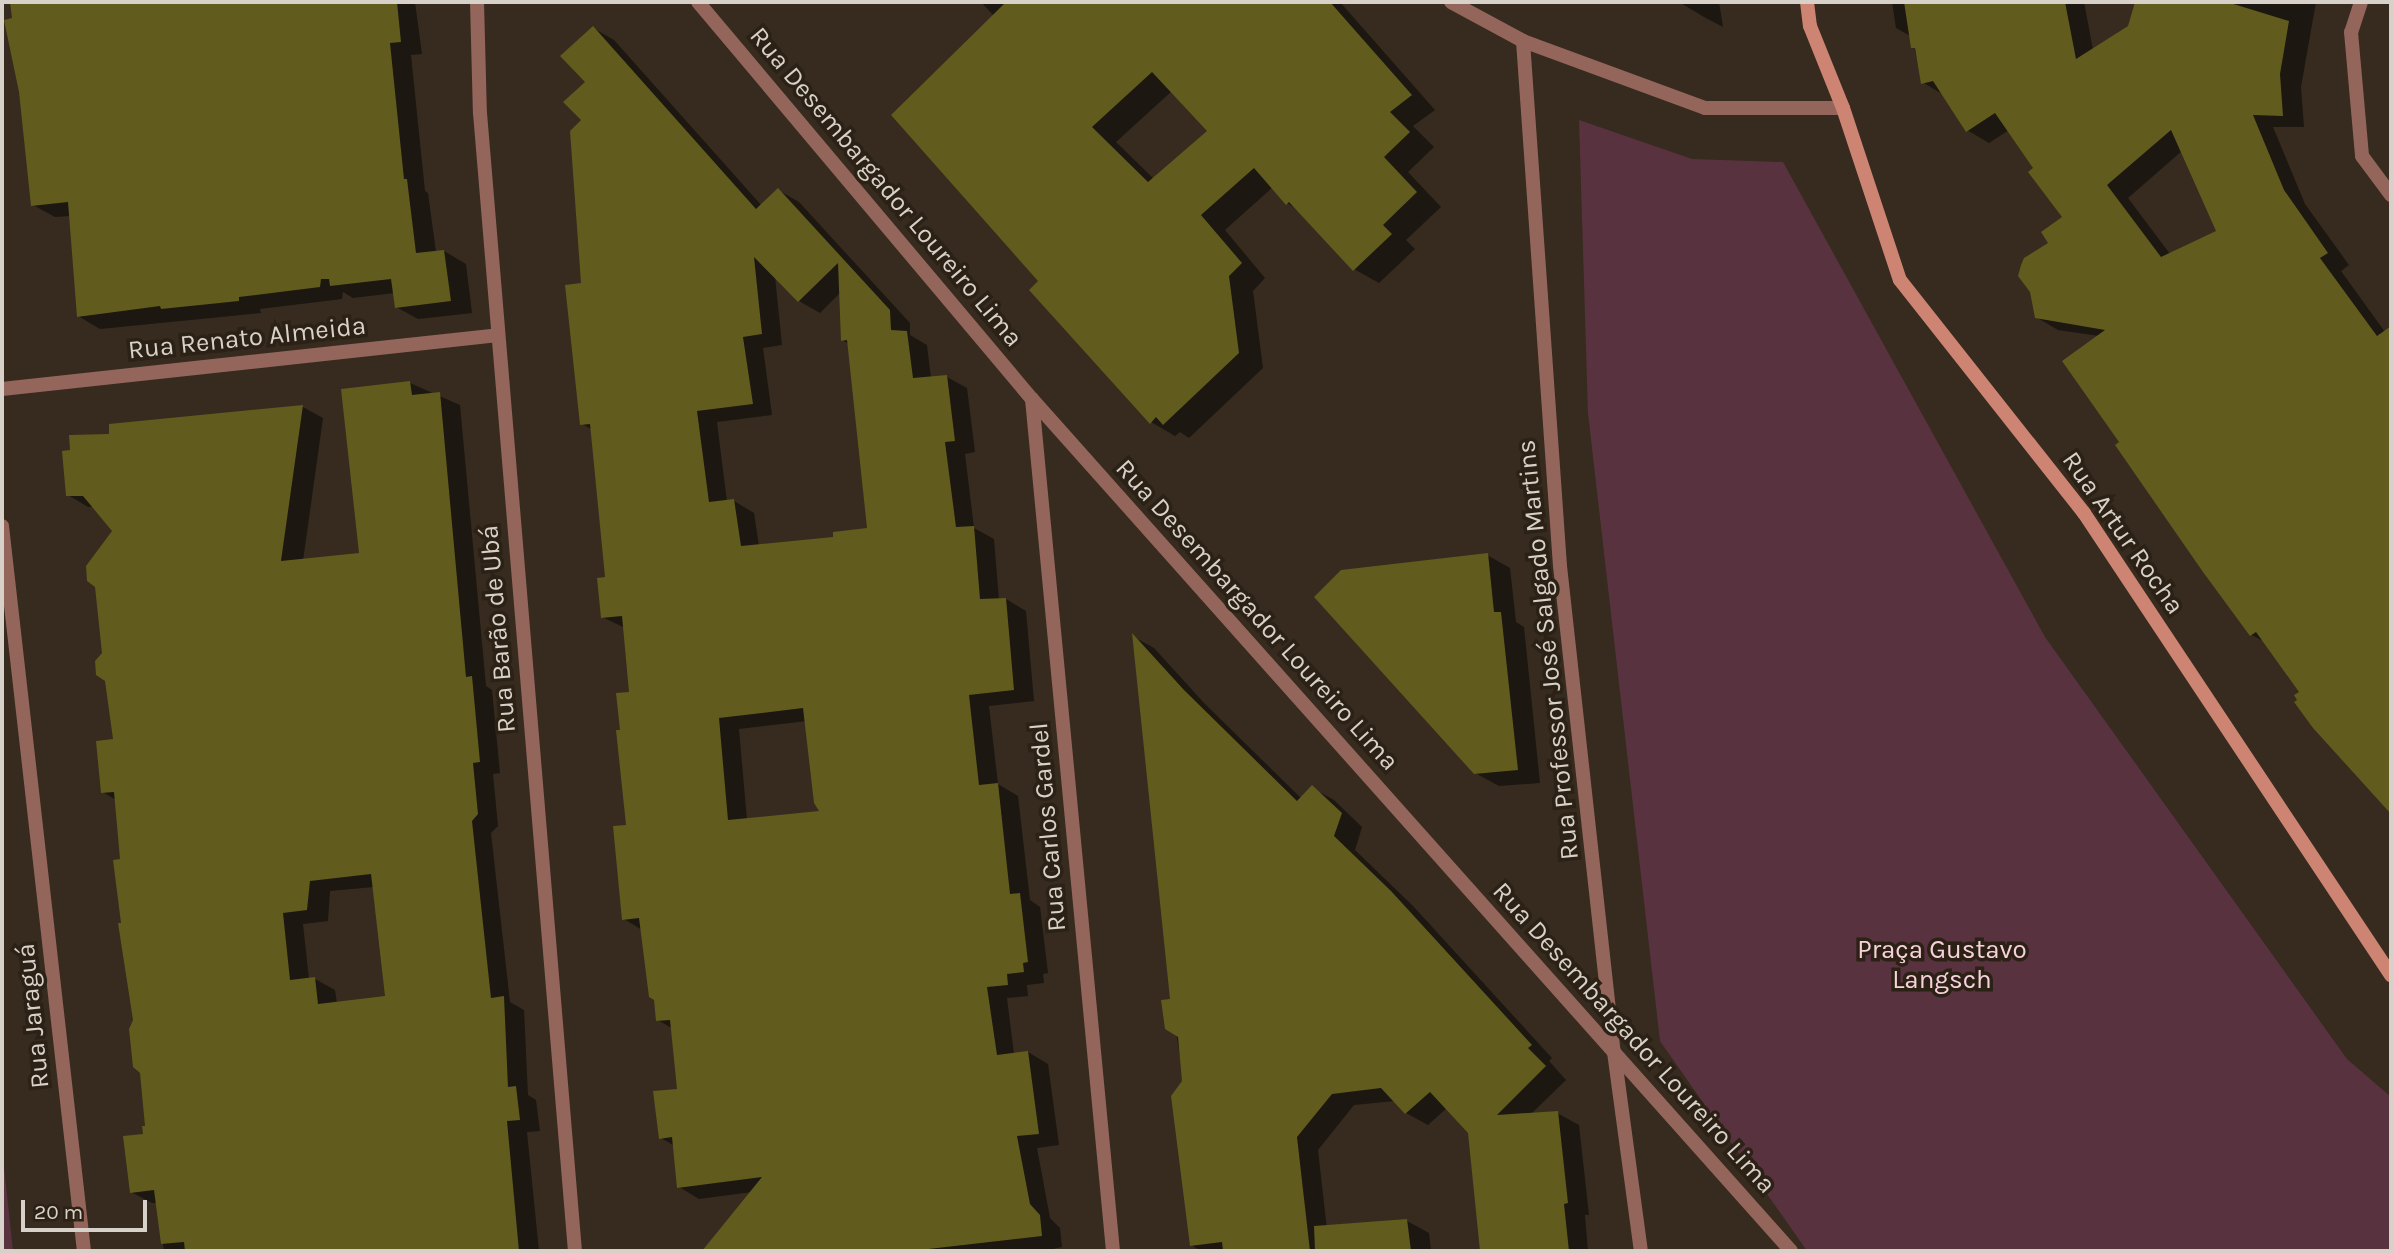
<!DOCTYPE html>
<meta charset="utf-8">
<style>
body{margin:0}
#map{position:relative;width:2393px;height:1253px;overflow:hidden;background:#362b1e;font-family:Karla,sans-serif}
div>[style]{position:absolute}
.green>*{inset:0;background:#59323f}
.shadow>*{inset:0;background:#0007}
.building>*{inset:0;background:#615b1d}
.street>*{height:14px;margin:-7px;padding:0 7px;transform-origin:7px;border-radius:7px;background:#94655a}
.secondary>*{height:14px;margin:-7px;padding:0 7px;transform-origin:7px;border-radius:7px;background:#ce8472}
span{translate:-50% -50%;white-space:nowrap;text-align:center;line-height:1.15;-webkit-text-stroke:7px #2b2115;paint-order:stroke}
.street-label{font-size:26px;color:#d8d1c9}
.park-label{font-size:26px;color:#f7d1dc}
.frame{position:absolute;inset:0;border:4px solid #d8d1c9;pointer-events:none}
.scale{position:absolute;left:21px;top:1200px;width:126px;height:32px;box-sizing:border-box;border:4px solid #d8d1c9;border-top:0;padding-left:9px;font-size:21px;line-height:24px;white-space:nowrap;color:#d8d1c9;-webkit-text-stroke:5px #2b2115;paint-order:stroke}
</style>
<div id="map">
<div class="green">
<div style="clip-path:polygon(1579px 120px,1692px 159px,1783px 162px,2045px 637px,2347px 1059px,2391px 1097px,2391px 1251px,1807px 1251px,1660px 1041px,1588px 413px)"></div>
<div style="clip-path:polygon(2px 1144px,3px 1157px,13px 1251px,2px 1251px)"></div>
</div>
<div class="shadow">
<div style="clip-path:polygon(12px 2px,224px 2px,242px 165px,263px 163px,263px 2px,415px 2px,422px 54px,411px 55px,425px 191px,428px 193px,436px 252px,444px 251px,466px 264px,472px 313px,418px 319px,396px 307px,395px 293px,353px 298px,343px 292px,342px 299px,260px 309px,261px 313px,100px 329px,78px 316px,71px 216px,55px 217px,33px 205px)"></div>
<div style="clip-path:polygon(evenodd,981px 2px,1340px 2px,1435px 110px,1413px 126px,1434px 147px,1408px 172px,1441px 207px,1406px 240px,1415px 249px,1379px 283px,1354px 269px,1300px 211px,1287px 203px,1273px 187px,1225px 230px,1265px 278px,1253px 291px,1263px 368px,1189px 438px,1180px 432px,1175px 436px,1151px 422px,1041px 281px,994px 16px,981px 2px,1172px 91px,1210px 131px,1154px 179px,1116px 142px,1172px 91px)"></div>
<div style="clip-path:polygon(1679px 2px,1719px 2px,1723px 27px,1704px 17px)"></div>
<div style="clip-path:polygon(evenodd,1892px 2px,2084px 2px,2093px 50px,2129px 27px,2137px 2px,2316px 2px,2301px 87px,2304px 127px,2273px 127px,2305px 204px,2349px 265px,2341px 271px,2385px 332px,2391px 328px,2391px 812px,2315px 727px,2302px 692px,2265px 642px,2252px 635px,2121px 443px,2099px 336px,2058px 330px,2036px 317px,2050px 243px,2065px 217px,2009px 130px,1989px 143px,1967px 130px,1944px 95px,1922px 82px,1912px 37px,1896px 28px,1892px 2px,2182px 151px,2218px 231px,2170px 254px,2128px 198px,2182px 151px)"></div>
<div style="clip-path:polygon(evenodd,593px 28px,614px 40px,762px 206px,778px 190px,799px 202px,910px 323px,910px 335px,927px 345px,931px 378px,947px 377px,967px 388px,975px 452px,965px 454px,974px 528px,994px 539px,999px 600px,1006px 599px,1026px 611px,1034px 701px,989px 706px,998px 784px,1018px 796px,1030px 900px,1040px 907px,1048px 973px,1043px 974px,1044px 983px,1027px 985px,1028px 996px,1007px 998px,1014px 1054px,1028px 1052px,1048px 1064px,1059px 1145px,1037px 1148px,1050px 1218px,1060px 1228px,1062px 1247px,1044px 1251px,705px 1251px,752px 1192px,699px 1199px,679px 1187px,675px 1146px,661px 1138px,679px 1091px,673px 1029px,658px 1020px,642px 930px,624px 919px,628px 827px,622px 732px,631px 694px,625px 628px,602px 617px,607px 579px,593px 430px,582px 424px,583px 120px,593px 28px,775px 276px,799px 301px,820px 313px,841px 292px,842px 340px,849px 344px,869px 530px,835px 539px,759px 546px,754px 513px,734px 501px,727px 502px,717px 422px,772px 415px,763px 348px,782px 345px,775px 276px,593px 28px,807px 721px,822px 813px,747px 820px,739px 729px,807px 721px)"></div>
<div style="clip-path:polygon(evenodd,410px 383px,460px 405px,486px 686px,492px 690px,500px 773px,493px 774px,498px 826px,491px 833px,510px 1002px,524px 1010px,528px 1095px,536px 1100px,540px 1131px,527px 1132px,539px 1251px,164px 1251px,157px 1203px,152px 1203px,131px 1192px,147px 1127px,123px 924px,122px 861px,116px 800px,103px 792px,115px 741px,114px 531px,94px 507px,88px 507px,68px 495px,111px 435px,110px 426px,303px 407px,323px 418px,303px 561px,361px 555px,410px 383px,374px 887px,386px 998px,337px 1004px,335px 990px,315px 979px,309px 979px,303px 924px,328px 921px,330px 891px,374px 887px)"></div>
<div style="clip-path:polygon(1487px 555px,1510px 568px,1516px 622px,1524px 627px,1540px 783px,1499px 786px,1475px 773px)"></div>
<div style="clip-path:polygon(1134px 637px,1154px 648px,1205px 704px,1302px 799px,1312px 788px,1334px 800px,1362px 827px,1355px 850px,1413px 906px,1552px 1058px,1549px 1061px,1566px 1080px,1531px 1114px,1557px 1113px,1579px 1125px,1589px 1215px,1585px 1215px,1588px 1251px,1482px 1251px,1469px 1132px,1447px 1108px,1428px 1125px,1406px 1113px,1395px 1101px,1354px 1105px,1318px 1150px,1327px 1230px,1407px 1221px,1429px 1233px,1431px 1251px,1201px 1251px,1191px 1245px,1184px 1082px,1171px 1000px)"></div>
</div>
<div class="building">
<div style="clip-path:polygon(10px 2px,397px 2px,401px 42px,390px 43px,404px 179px,407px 179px,416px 253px,444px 250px,451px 301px,395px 308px,391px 279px,330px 286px,329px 279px,321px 279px,320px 287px,239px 297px,239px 301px,161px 309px,160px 306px,77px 317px,68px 202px,31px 206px,19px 92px,4px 20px,12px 18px)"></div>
<div style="clip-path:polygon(evenodd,1006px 2px,1330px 2px,1412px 95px,1390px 112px,1410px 132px,1384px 157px,1417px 192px,1383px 225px,1392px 234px,1353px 271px,1289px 202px,1286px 205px,1254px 168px,1201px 215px,1242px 263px,1229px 276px,1239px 353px,1163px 425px,1156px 417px,1150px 424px,1029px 290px,1038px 281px,891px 115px,1006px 2px,1152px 72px,1207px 131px,1148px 182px,1092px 127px,1152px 72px)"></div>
<div style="clip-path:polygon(evenodd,1904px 2px,2065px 2px,2076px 59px,2128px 26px,2135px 2px,2227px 2px,2289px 21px,2280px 74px,2283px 116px,2253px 115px,2284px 190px,2328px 253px,2320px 258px,2377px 336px,2391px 326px,2391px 814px,2313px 728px,2294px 702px,2297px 700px,2294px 695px,2299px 692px,2256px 632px,2250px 636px,2203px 572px,2115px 445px,2119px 442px,2062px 361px,2105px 330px,2035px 318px,2030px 292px,2018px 276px,2021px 265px,2024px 258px,2048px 243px,2041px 232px,2062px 217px,2028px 172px,2033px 168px,1995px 113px,1966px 132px,1933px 81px,1921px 84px,1915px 48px,1911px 48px,1904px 2px,2171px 130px,2216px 231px,2161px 257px,2107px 185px,2171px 130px)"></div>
<div style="clip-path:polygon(evenodd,593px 26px,756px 209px,778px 188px,890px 310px,891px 330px,907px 331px,913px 378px,947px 375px,955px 441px,945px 442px,956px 527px,974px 526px,980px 599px,1006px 598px,1014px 690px,969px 695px,979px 785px,998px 783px,1010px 894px,1020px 893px,1028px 962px,1023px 963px,1024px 972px,1007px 974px,1008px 985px,987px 987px,997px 1055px,1028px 1051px,1039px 1134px,1017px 1136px,1030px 1204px,1040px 1215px,1042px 1236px,911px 1251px,702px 1251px,762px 1177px,677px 1188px,672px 1137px,659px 1139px,653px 1091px,677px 1089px,670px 1020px,656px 1021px,654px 1000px,649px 997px,639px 918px,622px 920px,613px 826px,626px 825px,616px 730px,620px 730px,616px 693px,629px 692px,622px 616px,601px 618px,597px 578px,605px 577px,590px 424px,580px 425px,565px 285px,581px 283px,570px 131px,581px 120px,563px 102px,585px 82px,560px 56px,593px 26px,754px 257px,798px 302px,838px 263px,841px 341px,847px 340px,867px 528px,833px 532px,833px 537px,741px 546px,734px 499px,709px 502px,697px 411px,753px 404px,743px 337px,762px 334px,754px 257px,593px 26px,803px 708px,814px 803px,819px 811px,728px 820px,719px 718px,803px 708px)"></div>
<div style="clip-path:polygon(evenodd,410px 381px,412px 395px,440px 392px,466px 677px,472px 676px,480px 762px,473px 763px,478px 814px,472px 821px,491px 998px,504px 996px,508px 1087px,516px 1086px,520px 1120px,507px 1121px,519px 1251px,185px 1251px,184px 1242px,161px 1244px,154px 1190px,130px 1193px,123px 1136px,143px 1134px,142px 1126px,145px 1126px,140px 1073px,133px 1067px,129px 1029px,133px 1020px,118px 923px,121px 923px,113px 860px,120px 859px,114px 792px,101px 793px,96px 741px,113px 739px,105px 681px,96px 675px,95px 661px,102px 653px,95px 587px,87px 581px,86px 566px,112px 531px,83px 496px,66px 496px,62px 451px,70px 450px,69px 435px,109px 434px,109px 424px,303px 405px,281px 561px,359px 553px,341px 389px,410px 381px,371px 874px,385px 996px,318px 1004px,315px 977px,290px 980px,283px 913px,307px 910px,310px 881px,371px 874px)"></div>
<div style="clip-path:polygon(1488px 553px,1494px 612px,1501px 612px,1518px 770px,1474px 774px,1314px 597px,1341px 570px)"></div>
<div style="clip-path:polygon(1132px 633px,1184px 690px,1297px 801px,1312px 785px,1342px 813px,1334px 836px,1391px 891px,1532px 1045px,1528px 1048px,1546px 1066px,1497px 1115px,1558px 1111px,1568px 1203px,1564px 1204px,1569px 1251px,1480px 1251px,1468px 1133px,1430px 1092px,1405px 1114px,1381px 1088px,1332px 1094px,1297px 1137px,1310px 1251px,1223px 1251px,1222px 1242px,1190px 1246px,1171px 1096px,1182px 1081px,1178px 1037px,1165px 1029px,1161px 1000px,1170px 999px)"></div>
<div style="clip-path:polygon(1407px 1219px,1411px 1251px,1315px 1251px,1314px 1226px)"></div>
</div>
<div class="street">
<div style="left:477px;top:2px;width:111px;rotate:88.5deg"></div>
<div style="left:480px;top:113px;width:1142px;rotate:85.23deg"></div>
<div style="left:698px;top:2px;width:519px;rotate:49.93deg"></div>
<div style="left:1032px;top:399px;width:1141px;rotate:48.3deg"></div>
<div style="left:1451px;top:2px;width:82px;rotate:28.4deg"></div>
<div style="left:1523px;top:41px;width:194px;rotate:20.2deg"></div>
<div style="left:1705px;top:108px;width:138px"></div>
<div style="left:2361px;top:2px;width:32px;rotate:108deg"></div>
<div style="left:2351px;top:32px;width:124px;rotate:84.9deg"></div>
<div style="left:2362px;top:156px;width:49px;rotate:53.4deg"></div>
<div style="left:1523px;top:41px;width:526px;rotate:85.97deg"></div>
<div style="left:1560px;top:566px;width:489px;rotate:83.7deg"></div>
<div style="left:1614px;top:1052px;width:201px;rotate:82.3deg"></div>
<div style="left:2px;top:389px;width:499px;rotate:-6.2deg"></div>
<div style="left:1032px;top:399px;width:856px;rotate:84.57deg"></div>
<div style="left:2px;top:526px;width:730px;rotate:83.55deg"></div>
</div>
<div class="secondary">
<div style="left:1807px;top:2px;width:24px;rotate:83deg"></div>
<div style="left:1810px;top:26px;width:88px;rotate:68.1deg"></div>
<div style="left:1843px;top:108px;width:181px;rotate:71.7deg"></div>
<div style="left:1900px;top:280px;width:297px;rotate:51.7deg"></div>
<div style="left:2084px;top:513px;width:555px;rotate:56.4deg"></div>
</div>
<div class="street-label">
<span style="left:886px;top:187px;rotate:50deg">Rua Desembargador Loureiro Lima</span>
<span style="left:247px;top:338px;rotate:-6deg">Rua Renato Almeida</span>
<span style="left:2123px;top:533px;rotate:55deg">Rua Artur Rocha</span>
<span style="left:1257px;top:615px;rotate:48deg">Rua Desembargador Loureiro Lima</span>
<span style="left:498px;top:629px;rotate:-95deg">Rua Barão de Ubá</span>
<span style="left:1548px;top:650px;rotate:-96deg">Rua Professor José Salgado Martins</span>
<span style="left:1048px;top:827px;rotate:-95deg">Rua Carlos Gardel</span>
<span style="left:33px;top:1016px;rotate:-96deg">Rua Jaraguá</span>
<span style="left:1634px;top:1038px;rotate:48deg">Rua Desembargador Loureiro Lima</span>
</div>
<div class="park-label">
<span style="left:1942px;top:965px">Praça Gustavo<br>Langsch</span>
</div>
<div class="frame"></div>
<div class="scale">20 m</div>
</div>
